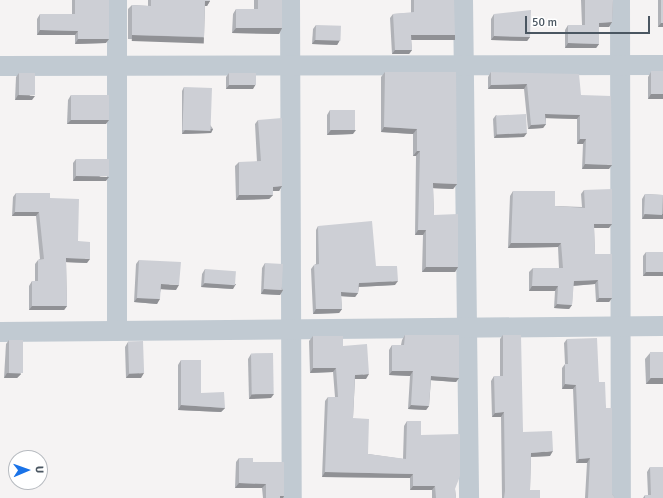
<!DOCTYPE html>
<style>
body{margin:0}
#map{position:relative;width:663px;height:498px;overflow:hidden;background:#f5f3f3;font-family:Signika,sans-serif}
div>[style]{position:absolute}
.minor>*{height:20px;margin:-10px;padding:0 10px;transform-origin:10px;border-radius:10px;background:#c1cad2}
.wall>*{inset:0;background:#b0b2b7;transform-origin:0 0}
.shaded-wall>*{inset:0;background:#909195;transform-origin:0 0}
.building>*{inset:0;background:#cdcfd5;transform-origin:0 0}
span{translate:-50% -50%;white-space:nowrap;text-align:center;line-height:1.15;-webkit-text-stroke:3px #fff;paint-order:stroke}
.north{position:absolute;left:8px;top:450px;width:40px;height:40px;box-sizing:border-box;background:#fff;border:1px solid #b7bbc0;border-radius:50%;rotate:88deg;font-size:11px;font-weight:700;line-height:16px;text-align:center;color:#4a5661}
.north::after{content:'';display:block;margin:auto;width:14px;height:18px;background:#1a73e8;clip-path:polygon(50% 0,100% 100%,50% 72%,0 100%)}
.scale{position:absolute;left:525px;top:16px;width:125px;height:18px;box-sizing:border-box;border:2px solid #4a5661;border-top:0;padding-left:5px;font-size:12px;line-height:14px;white-space:nowrap;color:#4a5661;-webkit-text-stroke:3px #fff;paint-order:stroke}
</style>
<div id="map">
<div class="minor">
<div style="left:290px;top:0;width:498px;rotate:89.8deg"></div>
<div style="left:463px;top:0;width:498px;rotate:89.3deg"></div>
<div style="left:620px;top:0;width:498px;rotate:89.9deg"></div>
<div style="left:0;top:66px;width:663px;rotate:-0.09deg"></div>
<div style="left:117px;top:331px;width:331px;rotate:-90deg"></div>
<div style="left:0;top:332px;width:663px;rotate:-0.52deg"></div>
</div>
<div class="wall">
<div style="clip-path:polygon(72px 0,109px 0,106px 43px,75px 44px,75px 35px,37px 35px,37px 19px,40px 14px,72px 14px)"></div>
<div style="clip-path:polygon(148px 0,210px 0,210px 1px,207px 6px,205px 6px,204px 37px,201px 41px,128px 39px,128px 9px,132px 5px,148px 6px)"></div>
<div style="clip-path:polygon(254px 0,282px 0,282px 28px,279px 34px,232px 33px,233px 14px,236px 9px,254px 9px)"></div>
<div style="clip-path:polygon(411px 0,454px 0,452px 39px,411px 39px,412px 50px,409px 54px,392px 54px,390px 18px,393px 14px,411px 13px)"></div>
<div style="clip-path:polygon(581px 0,613px 0,612px 22px,609px 27px,599px 27px,599px 44px,596px 48px,565px 48px,565px 30px,568px 25px,582px 25px)"></div>
<div style="left:658px;top:0;width:5px;height:27px"></div>
<div style="clip-path:polygon(494px 14px,530px 37px,527px 41px,491px 40px,491px 19px)"></div>
<div style="clip-path:polygon(316px 25px,340px 40px,337px 45px,312px 44px,313px 29px)"></div>
<div style="clip-path:polygon(663px 71px,663px 99px,648px 99px,648px 77px,651px 72px)"></div>
<div style="clip-path:polygon(385px 72px,457px 184px,453px 189px,433px 188px,434px 215px,458px 267px,455px 272px,422px 272px,423px 235px,415px 235px,416px 156px,413px 156px,413px 134px,381px 132px,381px 77px)"></div>
<div style="clip-path:polygon(491px 72px,581px 95px,609px 169px,582px 169px,583px 144px,577px 144px,577px 119px,546px 118px,546px 124px,543px 128px,528px 129px,524px 89px,488px 89px,488px 77px)"></div>
<div style="clip-path:polygon(19px 73px,32px 100px,15px 100px,16px 77px)"></div>
<div style="clip-path:polygon(229px 73px,253px 89px,226px 89px,226px 77px)"></div>
<div style="clip-path:polygon(184px 87px,213px 129px,211px 133px,182px 134px,182px 91px)"></div>
<div style="clip-path:polygon(71px 95px,106px 124px,67px 124px,68px 100px)"></div>
<div style="clip-path:polygon(330px 110px,353px 134px,327px 135px,327px 115px)"></div>
<div style="clip-path:polygon(496px 115px,524px 137px,494px 138px,493px 119px)"></div>
<div style="clip-path:polygon(258px 120px,282px 186px,279px 191px,273px 191px,273px 195px,269px 199px,236px 200px,235px 166px,239px 162px,257px 162px,255px 124px)"></div>
<div style="clip-path:polygon(76px 159px,106px 181px,73px 181px,73px 163px)"></div>
<div style="clip-path:polygon(584px 190px,609px 228px,594px 228px,595px 254px,612px 298px,609px 302px,596px 302px,595px 284px,573px 286px,572px 305px,569px 309px,554px 308px,555px 291px,529px 291px,529px 272px,533px 268px,559px 268px,558px 247px,508px 248px,510px 196px,513px 191px,555px 206px,582px 207px,581px 194px)"></div>
<div style="clip-path:polygon(16px 193px,50px 198px,78px 241px,87px 263px,66px 262px,67px 306px,64px 310px,29px 310px,29px 286px,32px 281px,35px 281px,35px 264px,38px 260px,40px 259px,36px 216px,12px 216px,13px 197px)"></div>
<div style="clip-path:polygon(645px 194px,663px 195px,663px 219px,642px 219px,642px 199px)"></div>
<div style="clip-path:polygon(318px 226px,376px 266px,395px 285px,359px 287px,358px 293px,355px 297px,341px 296px,342px 309px,339px 313px,313px 314px,311px 269px,314px 265px,316px 264px,316px 230px)"></div>
<div style="clip-path:polygon(646px 252px,663px 252px,663px 276px,643px 276px,643px 256px)"></div>
<div style="clip-path:polygon(139px 260px,176px 290px,161px 289px,157px 304px,134px 302px,136px 264px)"></div>
<div style="clip-path:polygon(265px 263px,283px 290px,280px 295px,261px 294px,262px 268px)"></div>
<div style="clip-path:polygon(205px 269px,233px 289px,201px 287px,202px 274px)"></div>
<div style="clip-path:polygon(405px 335px,459px 378px,456px 382px,431px 380px,429px 406px,426px 410px,408px 409px,410px 376px,389px 375px,389px 350px,392px 345px,401px 345px,402px 340px)"></div>
<div style="clip-path:polygon(503px 335px,523px 432px,550px 456px,531px 457px,530px 490px,540px 498px,502px 498px,501px 417px,492px 417px,491px 381px,494px 376px,500px 376px,500px 339px)"></div>
<div style="clip-path:polygon(313px 336px,343px 346px,366px 379px,355px 379px,353px 418px,368px 454px,403px 459px,404px 426px,407px 421px,421px 435px,455px 489px,456px 498px,432px 498px,432px 490px,410px 490px,410px 478px,322px 477px,325px 401px,328px 397px,335px 397px,333px 372px,310px 373px,309px 341px)"></div>
<div style="clip-path:polygon(567px 339px,599px 382px,606px 408px,612px 494px,615px 498px,585px 498px,587px 463px,576px 463px,573px 389px,562px 389px,562px 368px,565px 364px,564px 343px)"></div>
<div style="clip-path:polygon(9px 340px,21px 374px,17px 378px,4px 378px,6px 344px)"></div>
<div style="clip-path:polygon(128px 342px,141px 378px,126px 378px,125px 347px)"></div>
<div style="clip-path:polygon(663px 352px,663px 384px,646px 384px,645px 359px,650px 353px)"></div>
<div style="clip-path:polygon(251px 354px,271px 398px,249px 399px,248px 359px)"></div>
<div style="clip-path:polygon(181px 360px,201px 393px,225px 408px,221px 412px,178px 410px,178px 365px)"></div>
<div style="clip-path:polygon(239px 458px,253px 462px,284px 496px,283px 498px,263px 498px,262px 488px,235px 488px,236px 462px)"></div>
<div style="clip-path:polygon(650px 467px,663px 498px,643px 498px,645px 495px,648px 495px,647px 472px)"></div>
</div>
<div class="shaded-wall">
<div style="clip-path:polygon(205px 1px,210px 1px,207px 6px,201px 6px)"></div>
<div style="clip-path:polygon(612px 22px,609px 27px,595px 27px,599px 23px)"></div>
<div style="clip-path:polygon(661px 23px,663px 23px,663px 27px,658px 27px)"></div>
<div style="clip-path:polygon(236px 28px,282px 28px,279px 34px,232px 33px)"></div>
<div style="clip-path:polygon(40px 30px,78px 31px,75px 35px,37px 35px)"></div>
<div style="left:132px;top:35px;width:72px;height:6px;rotate:2deg"></div>
<div style="left:411px;top:35px;width:44px;height:5px"></div>
<div style="clip-path:polygon(494px 36px,530px 37px,527px 41px,491px 40px)"></div>
<div style="clip-path:polygon(78px 39px,109px 39px,106px 43px,75px 44px)"></div>
<div style="clip-path:polygon(315px 40px,340px 40px,337px 45px,312px 44px)"></div>
<div style="clip-path:polygon(568px 43px,599px 44px,596px 48px,565px 48px)"></div>
<div style="clip-path:polygon(395px 50px,412px 50px,409px 54px,392px 54px)"></div>
<div style="clip-path:polygon(256px 84px,253px 89px,226px 89px,229px 85px)"></div>
<div style="clip-path:polygon(527px 84px,524px 89px,488px 89px,491px 85px)"></div>
<div style="clip-path:polygon(651px 94px,663px 94px,663px 99px,648px 99px)"></div>
<div style="clip-path:polygon(18px 95px,35px 96px,32px 100px,15px 100px)"></div>
<div style="clip-path:polygon(545px 114px,580px 115px,577px 119px,542px 118px)"></div>
<div style="clip-path:polygon(71px 120px,109px 120px,106px 124px,67px 124px)"></div>
<div style="clip-path:polygon(546px 124px,543px 128px,528px 129px,531px 125px)"></div>
<div style="clip-path:polygon(384px 127px,417px 129px,413px 134px,381px 132px)"></div>
<div style="clip-path:polygon(213px 129px,211px 133px,182px 134px,185px 130px)"></div>
<div style="clip-path:polygon(331px 130px,356px 130px,353px 134px,327px 135px)"></div>
<div style="clip-path:polygon(527px 133px,524px 137px,494px 138px,497px 134px)"></div>
<div style="clip-path:polygon(580px 139px,586px 139px,583px 144px,577px 144px)"></div>
<div style="clip-path:polygon(417px 151px,420px 151px,416px 156px,413px 156px)"></div>
<div style="clip-path:polygon(585px 164px,612px 165px,609px 169px,582px 169px)"></div>
<div style="clip-path:polygon(76px 176px,109px 177px,106px 181px,73px 181px)"></div>
<div style="clip-path:polygon(433px 183px,457px 184px,453px 189px,429px 188px)"></div>
<div style="clip-path:polygon(282px 186px,279px 191px,269px 191px,273px 187px)"></div>
<div style="clip-path:polygon(239px 195px,273px 195px,269px 199px,236px 200px)"></div>
<div style="clip-path:polygon(15px 212px,39px 212px,36px 216px,12px 216px)"></div>
<div style="clip-path:polygon(645px 214px,663px 214px,663px 219px,642px 219px)"></div>
<div style="clip-path:polygon(594px 224px,612px 224px,609px 228px,590px 228px)"></div>
<div style="clip-path:polygon(418px 230px,426px 230px,423px 235px,415px 235px)"></div>
<div style="clip-path:polygon(511px 243px,561px 243px,558px 247px,508px 248px)"></div>
<div style="clip-path:polygon(66px 258px,90px 259px,87px 263px,63px 262px)"></div>
<div style="clip-path:polygon(426px 267px,458px 267px,455px 272px,422px 272px)"></div>
<div style="clip-path:polygon(646px 272px,663px 272px,663px 276px,643px 276px)"></div>
<div style="clip-path:polygon(598px 280px,595px 284px,570px 286px,574px 281px)"></div>
<div style="clip-path:polygon(398px 281px,395px 285px,356px 287px,359px 283px)"></div>
<div style="clip-path:polygon(205px 283px,236px 284px,233px 289px,201px 287px)"></div>
<div style="clip-path:polygon(161px 284px,179px 285px,176px 290px,158px 289px)"></div>
<div style="clip-path:polygon(532px 286px,558px 286px,555px 291px,529px 291px)"></div>
<div style="clip-path:polygon(264px 289px,283px 290px,280px 295px,261px 294px)"></div>
<div style="clip-path:polygon(341px 292px,358px 293px,355px 297px,338px 296px)"></div>
<div style="clip-path:polygon(137px 298px,160px 299px,157px 304px,134px 302px)"></div>
<div style="clip-path:polygon(599px 298px,612px 298px,609px 302px,596px 302px)"></div>
<div style="clip-path:polygon(557px 304px,572px 305px,569px 309px,554px 308px)"></div>
<div style="clip-path:polygon(32px 306px,67px 306px,64px 310px,29px 310px)"></div>
<div style="clip-path:polygon(316px 309px,342px 309px,339px 313px,313px 314px)"></div>
<div style="clip-path:polygon(313px 368px,336px 368px,333px 372px,310px 373px)"></div>
<div style="clip-path:polygon(392px 371px,413px 371px,410px 376px,389px 375px)"></div>
<div style="clip-path:polygon(7px 373px,21px 374px,17px 378px,4px 378px)"></div>
<div style="clip-path:polygon(144px 373px,141px 378px,126px 378px,129px 374px)"></div>
<div style="clip-path:polygon(369px 374px,366px 379px,352px 379px,355px 375px)"></div>
<div style="clip-path:polygon(431px 376px,459px 378px,456px 382px,428px 380px)"></div>
<div style="clip-path:polygon(651px 378px,663px 378px,663px 384px,646px 384px)"></div>
<div style="clip-path:polygon(565px 384px,576px 385px,573px 389px,562px 389px)"></div>
<div style="clip-path:polygon(252px 394px,274px 394px,271px 398px,249px 399px)"></div>
<div style="clip-path:polygon(181px 405px,225px 408px,221px 412px,178px 410px)"></div>
<div style="clip-path:polygon(411px 405px,429px 406px,426px 410px,408px 409px)"></div>
<div style="clip-path:polygon(504px 412px,501px 417px,492px 417px,495px 413px)"></div>
<div style="clip-path:polygon(553px 451px,550px 456px,528px 457px,531px 453px)"></div>
<div style="clip-path:polygon(590px 458px,587px 463px,576px 463px,579px 459px)"></div>
<div style="clip-path:polygon(325px 472px,413px 474px,410px 478px,322px 477px)"></div>
<div style="clip-path:polygon(239px 483px,266px 484px,262px 488px,235px 488px)"></div>
<div style="clip-path:polygon(413px 486px,435px 486px,432px 490px,410px 490px)"></div>
<div style="clip-path:polygon(280px 496px,284px 496px,283px 498px,278px 498px)"></div>
</div>
<div class="building">
<div style="clip-path:polygon(75px 0,109px 0,109px 39px,78px 39px,78px 31px,40px 30px,40px 14px,75px 14px)"></div>
<div style="clip-path:polygon(151px 0,210px 0,210px 1px,205px 1px,204px 37px,132px 35px,132px 5px,151px 6px)"></div>
<div style="clip-path:polygon(258px 0,282px 0,282px 28px,236px 28px,236px 9px,258px 9px)"></div>
<div style="clip-path:polygon(414px 0,454px 0,455px 35px,411px 35px,412px 50px,395px 50px,393px 14px,414px 12px)"></div>
<div style="clip-path:polygon(585px 0,613px 0,612px 22px,599px 23px,599px 44px,568px 43px,568px 25px,585px 25px)"></div>
<div style="left:661px;top:0;width:2px;height:23px"></div>
<div style="clip-path:polygon(531px 10px,530px 37px,494px 36px,494px 14px)"></div>
<div style="left:316px;top:25px;width:25px;height:15px;rotate:2deg"></div>
<div style="left:663px;top:71px;width:23px;height:12px;rotate:90deg"></div>
<div style="clip-path:polygon(385px 72px,456px 72px,457px 184px,433px 183px,434px 215px,458px 214px,458px 267px,426px 267px,426px 230px,418px 230px,420px 151px,417px 151px,417px 129px,384px 127px)"></div>
<div style="clip-path:polygon(491px 72px,579px 74px,581px 95px,611px 96px,612px 165px,585px 164px,586px 139px,580px 139px,580px 115px,545px 114px,546px 124px,531px 125px,527px 84px,491px 85px)"></div>
<div style="left:19px;top:73px;width:16px;height:22px"></div>
<div style="left:229px;top:73px;width:27px;height:12px"></div>
<div style="left:184px;top:87px;width:28px;height:43px;rotate:2deg"></div>
<div style="left:71px;top:95px;width:38px;height:25px"></div>
<div style="left:330px;top:110px;width:25px;height:20px"></div>
<div style="left:526px;top:114px;width:19px;height:30px;rotate:87deg"></div>
<div style="clip-path:polygon(282px 118px,282px 186px,273px 187px,273px 195px,239px 195px,239px 162px,261px 161px,258px 120px)"></div>
<div style="left:76px;top:159px;width:33px;height:17px"></div>
<div style="clip-path:polygon(612px 189px,612px 224px,594px 224px,595px 254px,612px 254px,612px 298px,599px 298px,598px 280px,574px 281px,572px 305px,557px 304px,558px 286px,532px 286px,533px 268px,563px 268px,561px 243px,511px 243px,513px 191px,555px 191px,555px 206px,585px 208px,584px 190px)"></div>
<div style="clip-path:polygon(16px 193px,50px 193px,50px 198px,79px 199px,78px 241px,90px 242px,90px 259px,66px 258px,67px 306px,32px 306px,32px 281px,38px 281px,38px 260px,44px 259px,39px 212px,15px 212px)"></div>
<div style="left:645px;top:194px;width:18px;height:20px;rotate:3deg"></div>
<div style="clip-path:polygon(372px 221px,376px 266px,397px 266px,398px 281px,359px 283px,358px 293px,341px 292px,342px 309px,316px 309px,314px 265px,319px 264px,318px 226px)"></div>
<div style="left:646px;top:252px;width:17px;height:20px"></div>
<div style="clip-path:polygon(139px 260px,181px 262px,179px 285px,161px 284px,160px 299px,137px 298px)"></div>
<div style="left:265px;top:263px;width:18px;height:26px;rotate:3deg"></div>
<div style="left:205px;top:269px;width:31px;height:14px;rotate:4deg"></div>
<div style="clip-path:polygon(405px 335px,459px 335px,459px 378px,431px 376px,429px 406px,411px 405px,413px 371px,392px 371px,392px 345px,404px 345px)"></div>
<div style="clip-path:polygon(503px 335px,521px 335px,523px 432px,552px 431px,553px 451px,531px 453px,530px 490px,540px 490px,540px 498px,504px 498px,505px 491px,504px 412px,495px 413px,494px 376px,503px 376px)"></div>
<div style="clip-path:polygon(313px 336px,343px 336px,343px 346px,367px 344px,369px 374px,355px 375px,353px 418px,369px 419px,368px 454px,406px 459px,407px 421px,421px 421px,421px 435px,460px 434px,460px 476px,455px 489px,456px 498px,436px 498px,435px 486px,413px 486px,413px 474px,325px 472px,328px 397px,338px 397px,336px 368px,313px 368px)"></div>
<div style="clip-path:polygon(597px 338px,599px 382px,605px 382px,606px 408px,612px 408px,612px 494px,615px 498px,588px 498px,590px 458px,579px 459px,576px 385px,565px 384px,565px 364px,568px 364px,567px 339px)"></div>
<div style="left:9px;top:340px;width:14px;height:33px"></div>
<div style="left:143px;top:341px;width:32px;height:15px;rotate:88deg"></div>
<div style="left:663px;top:352px;width:26px;height:13px;rotate:90deg"></div>
<div style="left:273px;top:353px;width:41px;height:22px;rotate:89deg"></div>
<div style="clip-path:polygon(181px 360px,201px 360px,201px 393px,224px 392px,225px 408px,181px 405px)"></div>
<div style="clip-path:polygon(239px 458px,253px 458px,253px 462px,284px 462px,284px 496px,280px 496px,280px 498px,266px 498px,266px 484px,239px 483px)"></div>
<div style="clip-path:polygon(650px 467px,663px 467px,663px 498px,645px 498px,645px 495px,651px 495px)"></div>
</div>
<div class="north">U</div>
<div class="scale">50 m</div>
</div>
